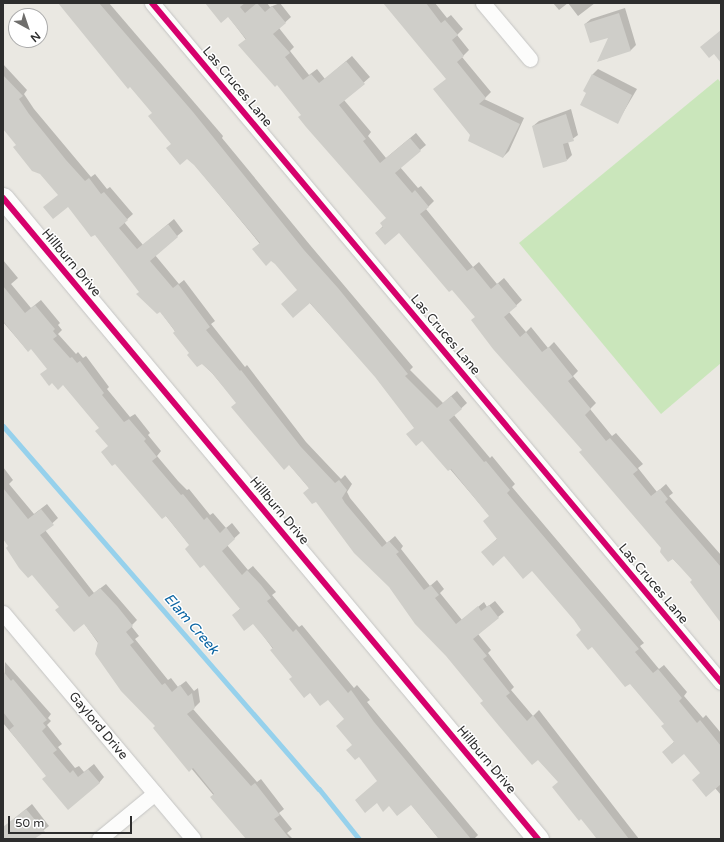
<!DOCTYPE html>
<style>
body{margin:0}
#map{position:relative;width:724px;height:842px;overflow:hidden;background:#eae8e2;font-family:"Varela Round",sans-serif}
div>[style]{position:absolute}
.green>*{inset:0;background:#cae6bb}
.shadow>*{inset:0;background:#0003}
.stream>*{height:5px;margin:-2.5px;padding:0 2.5px;transform-origin:2.5px;border-radius:2.5px;background:#96d1ec}
.building>*{inset:0;background:#cfcec9}
.roads{filter:drop-shadow(0 0 1px #c4c4c3) drop-shadow(0 0 1px #c4c4c3)}
.street>*{height:15px;margin:-7.5px;padding:0 7.5px;transform-origin:7.5px;border-radius:7.5px;background:#fcfcfb}
.secondary>*{height:21px;margin:-10.5px;padding:0 10.5px;transform-origin:10.5px;border-radius:10.5px;background:#fcfcfb}
.cycleway>*{height:6px;margin:-3px;padding:0 3px;transform-origin:3px;border-radius:3px;background:#d6006c}
span{translate:-50% -50%;white-space:nowrap;text-align:center;line-height:1.15;-webkit-text-stroke:3px #fff;paint-order:stroke}
.street-label{font-size:13px;color:#2d2d2d}
.water-label{font-size:14px;color:#0b65a3;font-style:italic}
.frame{position:absolute;inset:0;border:4px solid #2d2d2d;pointer-events:none}
.north{position:absolute;left:8px;top:8px;width:40px;height:40px;box-sizing:border-box;background:#fff;border:1px solid #ababab;border-radius:50%;rotate:140deg;font-size:11px;font-weight:700;line-height:16px;text-align:center;color:#2d2d2d}
.north::after{content:'';display:block;margin:auto;width:14px;height:18px;background:#6f6e6c;clip-path:polygon(50% 0,100% 100%,50% 72%,0 100%)}
.scale{position:absolute;left:8px;top:816px;width:124px;height:18px;box-sizing:border-box;border:2px solid #2d2d2d;border-top:0;padding-left:5px;font-size:12px;line-height:14px;white-space:nowrap;color:#2d2d2d;-webkit-text-stroke:3px #fff;paint-order:stroke}
</style>
<div id="map">
<div class="green">
<div style="clip-path:polygon(718px 79px,721px 83px,721px 363px,661px 414px,519px 243px)"></div>
</div>
<div class="shadow">
<div style="clip-path:polygon(59px 3px,109px 3px,223px 136px,222px 138px,310px 245px,413px 367px,410px 370px,443px 403px,457px 391px,467px 403px,454px 415px,490px 458px,492px 456px,515px 484px,512px 487px,644px 643px,640px 646px,659px 669px,664px 665px,687px 692px,684px 696px,703px 718px,706px 715px,721px 733px,721px 795px,685px 753px,663px 752px,675px 741px,665px 724px,533px 569px,488px 547px,498px 538px,490px 516px,415px 428px,376px 376px,298px 290px,194px 164px,172px 144px,153px 113px)"></div>
<div style="clip-path:polygon(206px 3px,267px 3px,270px 7px,280px 3px,291px 17px,279px 28px,294px 47px,290px 51px,309px 75px,317px 69px,325px 79px,352px 56px,370px 77px,344px 100px,371px 132px,368px 136px,386px 158px,416px 133px,426px 145px,400px 167px,418px 188px,421px 186px,434px 201px,426px 209px,473px 267px,479px 262px,497px 284px,504px 278px,522px 300px,509px 312px,526px 332px,531px 327px,548px 348px,554px 342px,578px 371px,573px 376px,596px 403px,590px 409px,612px 436px,616px 433px,643px 464px,638px 468px,657px 492px,666px 484px,673px 493px,669px 496px,721px 555px,721px 620px,694px 580px,662px 548px,452px 288px,399px 232px,376px 233px,383px 226px,387px 217px,302px 114px,228px 16px)"></div>
<div style="clip-path:polygon(385px 3px,435px 3px,447px 18px,451px 15px,463px 29px,457px 35px,469px 50px,462px 57px,491px 92px,484px 99px,524px 118px,509px 151px,503px 157px,472px 135px,447px 79px)"></div>
<div style="clip-path:polygon(553px 3px,595px 3px,578px 16px,568px 3px,559px 10px)"></div>
<div style="clip-path:polygon(625px 8px,636px 45px,631px 50px,599px 61px,610px 36px,585px 24px,591px 19px)"></div>
<div style="clip-path:polygon(3px 64px,27px 90px,24px 94px,34px 109px,91px 177px,95px 174px,107px 189px,110px 187px,133px 214px,124px 222px,143px 245px,174px 219px,183px 231px,155px 255px,179px 284px,184px 280px,215px 321px,211px 324px,245px 367px,247px 365px,306px 442px,341px 479px,345px 475px,352px 484px,347px 492px,350px 498px,387px 543px,395px 536px,403px 546px,401px 549px,430px 586px,437px 580px,444px 589px,440px 593px,462px 620px,484px 602px,487px 607px,495px 601px,504px 612px,478px 634px,491px 650px,488px 653px,514px 687px,511px 690px,533px 716px,539px 710px,639px 839px,597px 839px,559px 782px,484px 701px,309px 488px,212px 373px,191px 353px,160px 311px,140px 292px,95px 234px,3px 128px)"></div>
<div style="clip-path:polygon(598px 69px,637px 89px,617px 123px,588px 92px,593px 74px)"></div>
<div style="clip-path:polygon(571px 109px,578px 135px,568px 142px,572px 155px,567px 160px,533px 126px,539px 121px)"></div>
<div style="clip-path:polygon(3px 260px,18px 278px,11px 284px,31px 308px,41px 300px,60px 323px,58px 325px,62px 330px,58px 334px,76px 354px,78px 352px,83px 358px,86px 356px,109px 387px,107px 389px,130px 417px,135px 414px,150px 433px,148px 435px,161px 451px,157px 456px,178px 481px,187px 490px,189px 489px,210px 515px,213px 513px,226px 528px,232px 523px,240px 533px,227px 545px,248px 570px,253px 566px,276px 592px,272px 595px,292px 619px,299px 627px,302px 625px,354px 688px,357px 685px,370px 700px,367px 702px,478px 835px,474px 839px,439px 839px,411px 804px,378px 780px,353px 745px,345px 718px,328px 698px,310px 692px,293px 676px,253px 622px,233px 615px,241px 608px,109px 446px,100px 428px,63px 384px,52px 381px,48px 368px,31px 348px,28px 351px,3px 322px)"></div>
<div style="clip-path:polygon(3px 467px,13px 480px,9px 484px,34px 514px,47px 504px,58px 518px,45px 530px,94px 593px,106px 584px,137px 620px,131px 626px,139px 636px,135px 639px,168px 680px,171px 678px,178px 687px,186px 681px,194px 691px,198px 688px,200px 702px,193px 709px,257px 782px,261px 779px,284px 809px,279px 813px,292px 829px,287px 833px,293px 839px,250px 839px,156px 726px,84px 623px,60px 607px,3px 538px)"></div>
<div style="clip-path:polygon(5px 662px,51px 714px,48px 718px,51px 721px,47px 725px,62px 744px,58px 747px,75px 768px,79px 766px,84px 772px,94px 764px,104px 777px,99px 783px,47px 775px,3px 723px)"></div>
<div style="clip-path:polygon(32px 804px,49px 826px,32px 839px,3px 839px,3px 828px)"></div>
</div>
<div class="stream">
<div style="left:3px;top:426px;width:481px;rotate:49deg"></div>
<div style="left:319px;top:789px;width:64px;rotate:51.3deg"></div>
</div>
<div class="building">
<div style="clip-path:polygon(58px 3px,99px 3px,193px 112px,304px 250px,338px 288px,408px 374px,405px 376px,437px 408px,451px 396px,462px 409px,449px 420px,484px 462px,486px 461px,510px 490px,507px 493px,639px 649px,635px 652px,653px 673px,658px 669px,682px 698px,679px 701px,697px 723px,700px 720px,721px 746px,721px 784px,706px 797px,692px 780px,700px 773px,684px 754px,672px 764px,662px 752px,674px 742px,661px 726px,664px 724px,630px 684px,625px 687px,592px 647px,588px 650px,576px 635px,581px 630px,574px 620px,532px 571px,523px 579px,504px 556px,493px 566px,481px 552px,497px 539px,483px 521px,489px 516px,451px 469px,448px 471px,422px 441px,416px 446px,406px 434px,414px 428px,375px 377px,310px 303px,293px 318px,281px 304px,297px 290px,275px 264px,271px 261px,266px 266px,252px 249px,260px 243px,194px 165px,187px 159px,180px 165px,166px 148px,171px 144px,148px 116px,152px 113px,130px 87px,128px 89px)"></div>
<div style="clip-path:polygon(205px 3px,245px 3px,240px 7px,245px 13px,257px 3px,265px 12px,272px 6px,286px 23px,273px 34px,290px 53px,285px 57px,303px 80px,311px 74px,319px 83px,346px 61px,365px 84px,339px 105px,366px 139px,363px 141px,380px 163px,410px 138px,421px 151px,395px 173px,412px 193px,415px 190px,429px 207px,420px 214px,467px 271px,473px 267px,491px 289px,498px 283px,517px 306px,504px 317px,520px 337px,526px 332px,542px 352px,549px 347px,573px 377px,568px 381px,591px 409px,585px 415px,606px 441px,610px 438px,638px 470px,633px 474px,651px 496px,660px 489px,668px 499px,665px 502px,721px 567px,721px 623px,690px 582px,692px 580px,673px 559px,668px 562px,660px 552px,661px 548px,579px 452px,582px 450px,493px 349px,471px 320px,475px 317px,452px 290px,449px 292px,399px 233px,385px 245px,375px 233px,383px 227px,380px 223px,386px 218px,306px 127px,298px 117px,301px 115px,277px 85px,275px 87px,238px 45px,246px 39px,228px 17px,221px 23px)"></div>
<div style="clip-path:polygon(383px 3px,426px 3px,441px 23px,445px 20px,458px 35px,452px 40px,464px 56px,457px 62px,486px 98px,479px 104px,520px 124px,503px 158px,468px 141px,470px 135px,433px 89px,446px 79px)"></div>
<div style="clip-path:polygon(619px 13px,631px 51px,597px 62px,608px 38px,590px 43px,584px 24px)"></div>
<div style="clip-path:polygon(721px 30px,721px 63px,714px 54px,709px 58px,700px 47px)"></div>
<div style="clip-path:polygon(592px 74px,632px 95px,618px 124px,580px 105px,586px 93px,583px 91px)"></div>
<div style="clip-path:polygon(3px 75px,23px 96px,19px 99px,29px 114px,66px 160px,85px 181px,89px 178px,101px 194px,104px 192px,128px 220px,119px 228px,137px 249px,168px 224px,178px 237px,150px 261px,173px 288px,178px 284px,210px 327px,206px 330px,240px 371px,241px 370px,301px 447px,335px 483px,339px 480px,347px 490px,342px 498px,345px 503px,382px 547px,389px 541px,399px 552px,396px 554px,424px 590px,431px 585px,439px 595px,435px 598px,456px 624px,478px 606px,481px 611px,489px 605px,499px 618px,473px 639px,487px 656px,483px 659px,510px 693px,506px 696px,527px 721px,533px 715px,629px 839px,597px 839px,581px 819px,579px 821px,552px 787px,558px 782px,538px 760px,532px 765px,499px 726px,480px 703px,483px 701px,446px 656px,415px 624px,389px 587px,354px 553px,316px 502px,312px 504px,303px 493px,309px 488px,289px 465px,284px 470px,231px 407px,236px 403px,212px 373px,202px 364px,197px 367px,187px 355px,189px 353px,173px 333px,175px 331px,160px 312px,157px 314px,136px 294px,139px 292px,95px 235px,91px 237px,68px 207px,53px 219px,43px 207px,58px 195px,40px 174px,32px 171px,13px 147px,16px 145px,3px 129px)"></div>
<div style="clip-path:polygon(566px 114px,574px 141px,563px 144px,567px 161px,543px 168px,532px 126px)"></div>
<div style="clip-path:polygon(3px 286px,25px 313px,35px 305px,55px 329px,53px 331px,57px 336px,53px 339px,70px 358px,72px 357px,77px 363px,80px 361px,104px 393px,102px 395px,124px 422px,129px 419px,146px 439px,144px 441px,157px 457px,152px 461px,181px 495px,183px 494px,204px 520px,207px 517px,220px 533px,226px 527px,235px 539px,222px 551px,242px 575px,247px 570px,261px 585px,271px 598px,267px 601px,287px 625px,293px 632px,296px 629px,348px 693px,351px 690px,374px 722px,471px 839px,439px 839px,411px 805px,397px 816px,389px 806px,383px 812px,377px 803px,365px 813px,355px 800px,377px 781px,359px 757px,355px 760px,346px 750px,352px 745px,336px 726px,344px 719px,328px 700px,320px 706px,310px 693px,304px 698px,289px 679px,292px 677px,270px 650px,273px 648px,253px 624px,244px 631px,232px 615px,240px 609px,204px 565px,200px 568px,185px 549px,189px 545px,166px 516px,162px 519px,115px 464px,112px 466px,101px 452px,108px 446px,95px 431px,99px 428px,63px 385px,58px 390px,52px 383px,49px 386px,40px 374px,47px 369px,31px 349px,28px 352px,3px 321px)"></div>
<div style="clip-path:polygon(3px 488px,28px 519px,41px 509px,54px 525px,40px 535px,89px 597px,100px 588px,117px 606px,133px 626px,126px 632px,134px 642px,130px 645px,162px 685px,165px 683px,172px 692px,180px 685px,188px 696px,192px 693px,195px 708px,187px 714px,251px 786px,255px 783px,280px 815px,274px 819px,290px 839px,246px 839px,210px 797px,214px 794px,193px 768px,189px 772px,153px 728px,155px 726px,121px 691px,95px 654px,98px 642px,84px 624px,74px 632px,55px 610px,59px 607px,32px 575px,28px 578px,19px 568px,6px 548px,8px 546px,3px 539px)"></div>
<div style="clip-path:polygon(3px 671px,11px 681px,13px 679px,47px 720px,43px 723px,46px 727px,42px 731px,57px 750px,53px 753px,70px 773px,73px 770px,78px 777px,88px 769px,100px 783px,68px 810px,42px 779px,46px 776px,9px 730px,14px 726px,3px 712px)"></div>
<div style="clip-path:polygon(26px 809px,45px 832px,34px 839px,3px 839px,3px 827px)"></div>
</div>
<div class="roads">
<div class="street">
<div style="left:152px;top:3px;width:886px;rotate:50.04deg"></div>
<div style="left:483px;top:3px;width:73px;rotate:50deg"></div>
<div style="left:3px;top:613px;width:295px;rotate:49.9deg"></div>
<div style="left:99px;top:839px;width:72px;rotate:-39.4deg"></div>
</div>
<div class="secondary">
<div style="left:3px;top:198px;width:835px;rotate:50.15deg"></div>
</div>
</div>
<div class="cycleway">
<div style="left:152px;top:3px;width:886px;rotate:50.04deg"></div>
<div style="left:3px;top:198px;width:835px;rotate:50.15deg"></div>
</div>
<div class="street-label">
<span style="left:237px;top:87px;rotate:50deg">Las Cruces Lane</span>
<span style="left:71px;top:263px;rotate:50deg">Hillburn Drive</span>
<span style="left:445px;top:335px;rotate:50deg">Las Cruces Lane</span>
<span style="left:279px;top:511px;rotate:50deg">Hillburn Drive</span>
<span style="left:653px;top:584px;rotate:50deg">Las Cruces Lane</span>
<span style="left:98px;top:726px;rotate:50deg">Gaylord Drive</span>
<span style="left:486px;top:760px;rotate:50deg">Hillburn Drive</span>
</div>
<div class="water-label">
<span style="left:191px;top:624px;rotate:49deg">Elam Creek</span>
</div>
<div class="frame"></div>
<div class="north">N</div>
<div class="scale">50 m</div>
</div>
